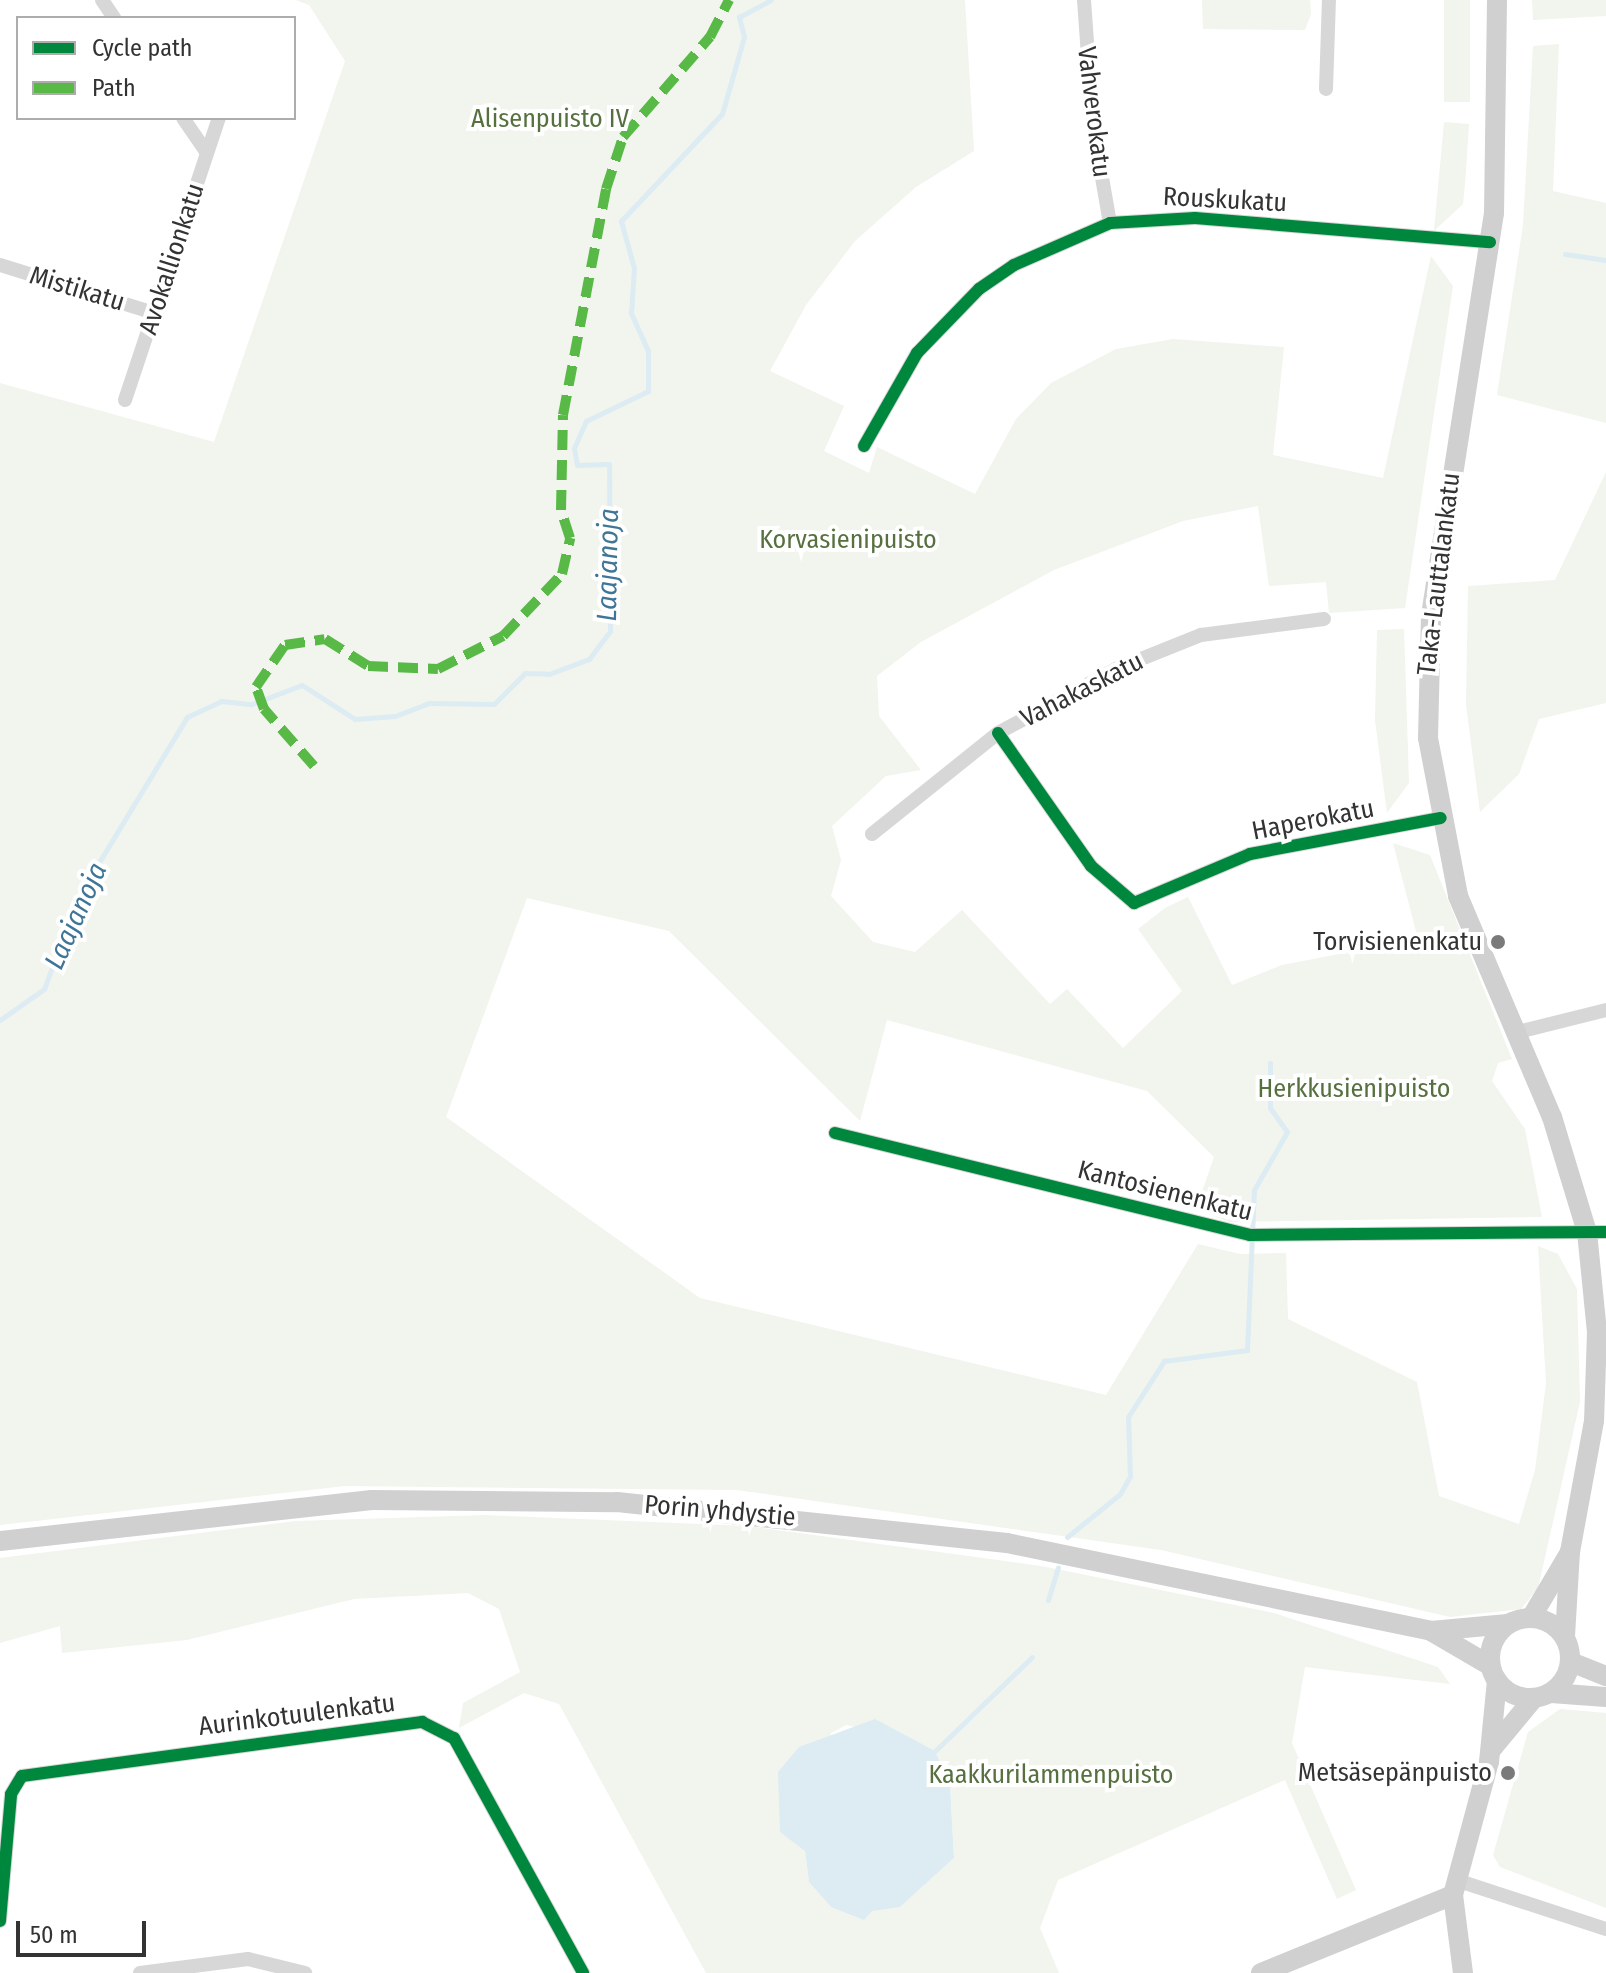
<!DOCTYPE html>
<meta charset="utf-8">
<style>
body{margin:0}
#map{position:relative;width:1606px;height:1973px;overflow:hidden;background:#fff;font-family:"Fira Sans Condensed",sans-serif}
div>[style]{position:absolute}
.green>*{inset:0;background:#f1f5ed;transform-origin:0 0}
.water>*{inset:0;background:#ddebf3}
.stream>*{height:5px;margin:-2.5px;padding:0 2.5px;transform-origin:2.5px;border-radius:2.5px;background:#ddebf3}
.street>*{height:14px;margin:-7px;padding:0 7px;transform-origin:7px;border-radius:7px;background:#d7d7d7}
.secondary>*{height:20px;margin:-10px;padding:0 10px;transform-origin:10px;border-radius:10px;background:#d0d0d0}
.secondary>.ring{margin:-10px;padding:0;box-sizing:content-box;background:none;border:20px solid #d0d0d0;border-radius:50%}
.quiet>*{height:10px;margin-top:-5px;transform-origin:0;background:repeating-linear-gradient(90deg,#58b947 0 20px,transparent 0 30px)}
.cycleway>*{height:12px;margin:-6px;padding:0 6px;transform-origin:6px;border-radius:6px;background:#00873e}
.dots>*{width:22px;height:22px;translate:-50% -50%;box-sizing:border-box;border:4px solid #fff;border-radius:50%}
span{translate:-50% -50%;white-space:nowrap;text-align:center;line-height:1.15;-webkit-text-stroke:8px #fff;paint-order:stroke}
.street-label{font-size:26px;color:#333}
.park-label{font-size:26px;color:#56703f}
.poi-label{font-size:26px;color:#333}
.right{translate:-100% -50%;text-align:right}
.water-label{font-size:28px;color:#3f7597;font-style:italic}
.legend{position:absolute;left:16px;top:16px;width:280px;height:104px;box-sizing:border-box;background:#fff;border:2px solid #adadad;margin:0;padding:10px 14px;list-style:none;font-size:24px;color:#333}
.legend li{display:flex;align-items:center;gap:16px;height:40px}
.legend b{width:40px;border:2px solid #adadad}
.scale{position:absolute;left:16px;top:1921px;width:130px;height:36px;box-sizing:border-box;border:4px solid #333;border-top:0;padding-left:10px;font-size:24px;line-height:28px;white-space:nowrap;color:#333;-webkit-text-stroke:6px #fff;paint-order:stroke}
</style>
<div id="map">
<div class="green">
<div style="clip-path:polygon(296px 0,965px 0,974px 151px,916px 187px,855px 241px,806px 305px,770px 371px,844px 406px,824px 451px,869px 473px,877px 447px,975px 494px,1016px 419px,1051px 383px,1116px 349px,1173px 339px,1284px 347px,1273px 455px,1383px 478px,1431px 256px,1453px 286px,1405px 608px,1329px 613px,1326px 582px,1269px 586px,1258px 506px,1183px 521px,1054px 570px,921px 642px,877px 676px,879px 716px,921px 770px,886px 776px,832px 826px,841px 860px,831px 896px,873px 942px,915px 952px,962px 910px,1050px 1004px,1067px 989px,1123px 1048px,1182px 991px,1138px 929px,1165px 908px,1188px 897px,1232px 985px,1282px 965px,1418px 939px,1393px 843px,1430px 855px,1512px 1059px,1498px 1063px,1492px 1081px,1525px 1129px,1542px 1217px,1230px 1222px,1196px 1209px,1214px 1157px,1147px 1091px,887px 1020px,860px 1121px,669px 931px,527px 898px,446px 1117px,700px 1298px,1106px 1395px,1198px 1244px,1240px 1254px,1286px 1253px,1288px 1319px,1417px 1382px,1439px 1496px,1519px 1524px,1535px 1470px,1546px 1383px,1538px 1246px,1558px 1254px,1577px 1289px,1580px 1402px,1538px 1588px,1521px 1609px,1450px 1617px,1161px 1550px,737px 1490px,345px 1486px,0 1525px,0 383px,214px 442px,345px 61px,309px 5px)"></div>
<div style="clip-path:polygon(1202px 0,1310px 0,1311px 14px,1305px 30px,1203px 29px)"></div>
<div style="left:1444px;top:0;width:26px;height:102px"></div>
<div style="clip-path:polygon(1532px 0,1606px 0,1606px 16px,1533px 20px)"></div>
<div style="clip-path:polygon(1559px 44px,1553px 191px,1606px 203px,1606px 423px,1497px 395px,1523px 225px,1533px 46px)"></div>
<div style="clip-path:polygon(1444px 122px,1469px 124px,1465px 184px,1463px 204px,1434px 231px)"></div>
<div style="clip-path:polygon(1606px 472px,1606px 703px,1539px 719px,1519px 774px,1480px 812px,1466px 705px,1468px 586px,1555px 580px)"></div>
<div style="clip-path:polygon(1404px 629px,1409px 783px,1387px 813px,1375px 720px,1377px 630px)"></div>
<div style="clip-path:polygon(evenodd,487px 1515px,748px 1526px,1041px 1566px,1274px 1613px,1438px 1667px,1450px 1684px,1305px 1667px,1292px 1743px,1356px 1890px,1337px 1899px,1285px 1780px,1058px 1880px,1040px 1928px,1059px 1973px,706px 1973px,559px 1704px,524px 1693px,459px 1728px,463px 1703px,520px 1672px,499px 1609px,468px 1593px,354px 1599px,187px 1640px,62px 1653px,60px 1626px,0 1643px,0 1558px,296px 1521px,487px 1515px,846px 1725px,864px 1729px,950px 1785px,954px 1858px,900px 1907px,831px 1907px,809px 1882px,805px 1851px,831px 1733px,846px 1725px)"></div>
<div style="clip-path:polygon(1560px 1709px,1606px 1713px,1606px 1908px,1500px 1867px,1493px 1855px,1528px 1732px)"></div>
</div>
<div class="water">
<div style="clip-path:polygon(875px 1719px,935px 1751px,950px 1785px,954px 1858px,900px 1907px,872px 1911px,864px 1920px,831px 1907px,809px 1882px,805px 1851px,780px 1832px,778px 1772px,799px 1747px)"></div>
</div>
<div class="stream">
<div style="left:1565px;top:254px;width:41px;rotate:8.3deg"></div>
<div style="left:0;top:1020px;width:54px;rotate:-35.2deg"></div>
<div style="left:44px;top:989px;width:98px;rotate:-69.7deg"></div>
<div style="left:78px;top:897px;width:210px;rotate:-58.8deg"></div>
<div style="left:187px;top:717px;width:38px;rotate:-25deg"></div>
<div style="left:221px;top:701px;width:31px;rotate:6deg"></div>
<div style="left:252px;top:704px;width:53px;rotate:-20.8deg"></div>
<div style="left:302px;top:685px;width:63px;rotate:32.7deg"></div>
<div style="left:355px;top:719px;width:40px;rotate:-4.3deg"></div>
<div style="left:395px;top:716px;width:36px;rotate:-21deg"></div>
<div style="left:429px;top:703px;width:65px;rotate:0.9deg"></div>
<div style="left:494px;top:704px;width:44px;rotate:-45deg"></div>
<div style="left:525px;top:673px;width:24px;rotate:2deg"></div>
<div style="left:549px;top:674px;width:43px;rotate:-20.6deg"></div>
<div style="left:589px;top:659px;width:35px;rotate:-53deg"></div>
<div style="left:610px;top:631px;width:167px;rotate:-90.3deg"></div>
<div style="left:609px;top:464px;width:32px;rotate:178deg"></div>
<div style="left:577px;top:465px;width:17px;rotate:-100deg"></div>
<div style="left:574px;top:448px;width:30px;rotate:-66deg"></div>
<div style="left:586px;top:421px;width:69px;rotate:-25.8deg"></div>
<div style="left:648px;top:391px;width:40px;rotate:-90deg"></div>
<div style="left:648px;top:351px;width:42px;rotate:-114.1deg"></div>
<div style="left:631px;top:313px;width:45px;rotate:-86.2deg"></div>
<div style="left:634px;top:268px;width:49px;rotate:-105.5deg"></div>
<div style="left:621px;top:221px;width:147px;rotate:-46.7deg"></div>
<div style="left:722px;top:114px;width:80px;rotate:-74.1deg"></div>
<div style="left:744px;top:37px;width:21px;rotate:-104deg"></div>
<div style="left:739px;top:17px;width:36px;rotate:-28deg"></div>
<div style="left:1067px;top:1537px;width:68px;rotate:-39.1deg"></div>
<div style="left:1120px;top:1494px;width:21px;rotate:-61deg"></div>
<div style="left:1130px;top:1476px;width:59px;rotate:-91.9deg"></div>
<div style="left:1128px;top:1417px;width:67px;rotate:-57.3deg"></div>
<div style="left:1164px;top:1361px;width:84px;rotate:-7.5deg"></div>
<div style="left:1247px;top:1350px;width:160px;rotate:-87.5deg"></div>
<div style="left:1254px;top:1190px;width:67px;rotate:-60.4deg"></div>
<div style="left:1287px;top:1132px;width:29px;rotate:-125deg"></div>
<div style="left:1270px;top:1108px;width:45px;rotate:-90deg"></div>
<div style="left:1048px;top:1600px;width:34px;rotate:-73deg"></div>
<div style="left:935px;top:1751px;width:135px;rotate:-44.1deg"></div>
</div>
<div class="street">
<div style="left:102px;top:0;width:22px;rotate:56deg"></div>
<div style="left:1084px;top:0;width:126px;rotate:85.9deg"></div>
<div style="left:1093px;top:126px;width:98px;rotate:80.1deg"></div>
<div style="left:1326px;top:89px;width:89px;rotate:-88.1deg"></div>
<div style="left:183px;top:118px;width:42px;rotate:55.6deg"></div>
<div style="left:0;top:265px;width:161px;rotate:17.3deg"></div>
<div style="left:125px;top:400px;width:297px;rotate:-71.6deg"></div>
<div style="left:864px;top:446px;width:107px;rotate:-60.3deg"></div>
<div style="left:917px;top:353px;width:89px;rotate:-45.9deg"></div>
<div style="left:979px;top:289px;width:42px;rotate:-34.4deg"></div>
<div style="left:1014px;top:265px;width:105px;rotate:-23.6deg"></div>
<div style="left:1110px;top:223px;width:85px;rotate:-3.4deg"></div>
<div style="left:1195px;top:218px;width:296px;rotate:4.7deg"></div>
<div style="left:998px;top:733px;width:162px;rotate:55deg"></div>
<div style="left:1091px;top:866px;width:57px;rotate:40.7deg"></div>
<div style="left:1134px;top:903px;width:126px;rotate:-22.9deg"></div>
<div style="left:1250px;top:854px;width:194px;rotate:-10.7deg"></div>
<div style="left:872px;top:834px;width:161px;rotate:-38.7deg"></div>
<div style="left:998px;top:733px;width:134px;rotate:-28.5deg"></div>
<div style="left:1116px;top:669px;width:92px;rotate:-21.8deg"></div>
<div style="left:1201px;top:635px;width:124px;rotate:-7.4deg"></div>
<div style="left:1518px;top:1032px;width:91px;rotate:-14deg"></div>
<div style="left:835px;top:1133px;width:427px;rotate:13.8deg"></div>
<div style="left:1250px;top:1235px;width:356px;rotate:-0.5deg"></div>
<div style="left:1456px;top:1880px;width:158px;rotate:18.1deg"></div>
<div style="left:0;top:1921px;width:127px;rotate:-85deg"></div>
<div style="left:11px;top:1794px;width:21px;rotate:-59deg"></div>
<div style="left:22px;top:1776px;width:404px;rotate:-7.7deg"></div>
<div style="left:422px;top:1722px;width:36px;rotate:27deg"></div>
<div style="left:454px;top:1738px;width:268px;rotate:61.2deg"></div>
<div style="left:140px;top:1973px;width:109px;rotate:-7.4deg"></div>
<div style="left:248px;top:1959px;width:59px;rotate:13.8deg"></div>
</div>
<div class="secondary">
<div style="left:1497px;top:0;width:213px;rotate:90.8deg"></div>
<div style="left:1494px;top:213px;width:407px;rotate:98.9deg"></div>
<div style="left:1431px;top:615px;width:123px;rotate:91.4deg"></div>
<div style="left:1428px;top:738px;width:161px;rotate:79.2deg"></div>
<div style="left:1458px;top:896px;width:240px;rotate:67deg"></div>
<div style="left:1552px;top:1117px;width:120px;rotate:73.1deg"></div>
<div style="left:1587px;top:1232px;width:100px;rotate:84.3deg"></div>
<div style="left:1597px;top:1332px;width:89px;rotate:91.9deg"></div>
<div style="left:1594px;top:1421px;width:133px;rotate:100.4deg"></div>
<div style="left:1570px;top:1552px;width:85px;rotate:93.4deg"></div>
<div style="left:0;top:1541px;width:374px;rotate:-6.3deg"></div>
<div style="left:372px;top:1500px;width:245px;rotate:0.5deg"></div>
<div style="left:617px;top:1502px;width:392px;rotate:6deg"></div>
<div style="left:1007px;top:1543px;width:433px;rotate:11.7deg"></div>
<div style="left:1431px;top:1631px;width:77px;rotate:-5.2deg"></div>
<div class="ring" style="left:1490px;top:1618px;width:60px;height:60px"></div>
<div style="left:1531px;top:1618px;width:77px;rotate:-59.4deg"></div>
<div style="left:1431px;top:1631px;width:69px;rotate:30.3deg"></div>
<div style="left:1571px;top:1662px;width:38px;rotate:22deg"></div>
<div style="left:1551px;top:1693px;width:55px;rotate:4.2deg"></div>
<div style="left:1491px;top:1750px;width:66px;rotate:-50.5deg"></div>
<div style="left:1261px;top:1973px;width:207px;rotate:-22.1deg"></div>
<div style="left:1463px;top:1973px;width:79px;rotate:-97.3deg"></div>
<div style="left:1453px;top:1895px;width:138px;rotate:-74.9deg"></div>
<div style="left:1489px;top:1762px;width:82px;rotate:-84.4deg"></div>
</div>
<div class="quiet">
<div style="left:314px;top:766px;width:76px;rotate:-131.3deg"></div>
<div style="left:264px;top:709px;width:23px;rotate:-110deg"></div>
<div style="left:256px;top:687px;width:51px;rotate:-55.4deg"></div>
<div style="left:285px;top:645px;width:40px;rotate:-8.5deg"></div>
<div style="left:325px;top:639px;width:51px;rotate:32.1deg"></div>
<div style="left:368px;top:666px;width:70px;rotate:2.5deg"></div>
<div style="left:438px;top:669px;width:73px;rotate:-26.9deg"></div>
<div style="left:503px;top:636px;width:86px;rotate:-46.4deg"></div>
<div style="left:562px;top:574px;width:37px;rotate:-77deg"></div>
<div style="left:570px;top:538px;width:29px;rotate:-108deg"></div>
<div style="left:561px;top:510px;width:95px;rotate:-88.8deg"></div>
<div style="left:563px;top:415px;width:230px;rotate:-79.2deg"></div>
<div style="left:606px;top:189px;width:55px;rotate:-71.9deg"></div>
<div style="left:623px;top:137px;width:133px;rotate:-49deg"></div>
<div style="left:710px;top:37px;width:42px;rotate:-62.8deg"></div>
</div>
<div class="cycleway">
<div style="left:864px;top:446px;width:107px;rotate:-60.3deg"></div>
<div style="left:917px;top:353px;width:89px;rotate:-45.9deg"></div>
<div style="left:979px;top:289px;width:42px;rotate:-34.4deg"></div>
<div style="left:1014px;top:265px;width:105px;rotate:-23.6deg"></div>
<div style="left:1110px;top:223px;width:85px;rotate:-3.4deg"></div>
<div style="left:1195px;top:218px;width:296px;rotate:4.7deg"></div>
<div style="left:998px;top:733px;width:162px;rotate:55deg"></div>
<div style="left:1091px;top:866px;width:57px;rotate:40.7deg"></div>
<div style="left:1134px;top:903px;width:126px;rotate:-22.9deg"></div>
<div style="left:1250px;top:854px;width:194px;rotate:-10.7deg"></div>
<div style="left:835px;top:1133px;width:427px;rotate:13.8deg"></div>
<div style="left:1250px;top:1235px;width:356px;rotate:-0.5deg"></div>
<div style="left:0;top:1921px;width:127px;rotate:-85deg"></div>
<div style="left:11px;top:1794px;width:21px;rotate:-59deg"></div>
<div style="left:22px;top:1776px;width:404px;rotate:-7.7deg"></div>
<div style="left:422px;top:1722px;width:36px;rotate:27deg"></div>
<div style="left:454px;top:1738px;width:268px;rotate:61.2deg"></div>
</div>
<div class="dots">
<div style="left:1498px;top:942px;background:#7a7a7a"></div>
<div style="left:1508px;top:1773px;background:#7a7a7a"></div>
</div>
<div class="street-label">
<span style="left:1094px;top:112px;rotate:83deg">Vahverokatu</span>
<span style="left:1225px;top:200px;rotate:3deg">Rouskukatu</span>
<span style="left:172px;top:259px;rotate:-72deg">Avokallionkatu</span>
<span style="left:77px;top:289px;rotate:17deg">Mistikatu</span>
<span style="left:1439px;top:574px;rotate:-83deg">Taka-Lauttalankatu</span>
<span style="left:1082px;top:690px;rotate:-27deg">Vahakaskatu</span>
<span style="left:1313px;top:820px;rotate:-11deg">Haperokatu</span>
<span style="left:1165px;top:1191px;rotate:14deg">Kantosienenkatu</span>
<span style="left:720px;top:1511px;rotate:5deg">Porin yhdystie</span>
<span style="left:297px;top:1715px;rotate:-7deg">Aurinkotuulenkatu</span>
</div>
<div class="park-label">
<span style="left:550px;top:119px">Alisenpuisto IV</span>
<span style="left:848px;top:540px">Korvasienipuisto</span>
<span style="left:1354px;top:1089px">Herkkusienipuisto</span>
<span style="left:1051px;top:1775px">Kaakkurilammenpuisto</span>
</div>
<div class="poi-label">
<span class="right" style="left:1482px;top:942px">Torvisienenkatu</span>
<span class="right" style="left:1492px;top:1773px">Metsäsepänpuisto</span>
</div>
<div class="water-label">
<span style="left:608px;top:565px;rotate:-89deg">Laajanoja</span>
<span style="left:76px;top:916px;rotate:-66deg">Laajanoja</span>
</div>
<ul class="legend">
<li><b style="height:10px;background:#00873e"></b>Cycle path</li>
<li><b style="height:10px;background:#58b947"></b>Path</li>
</ul>
<div class="scale">50 m</div>
</div>
